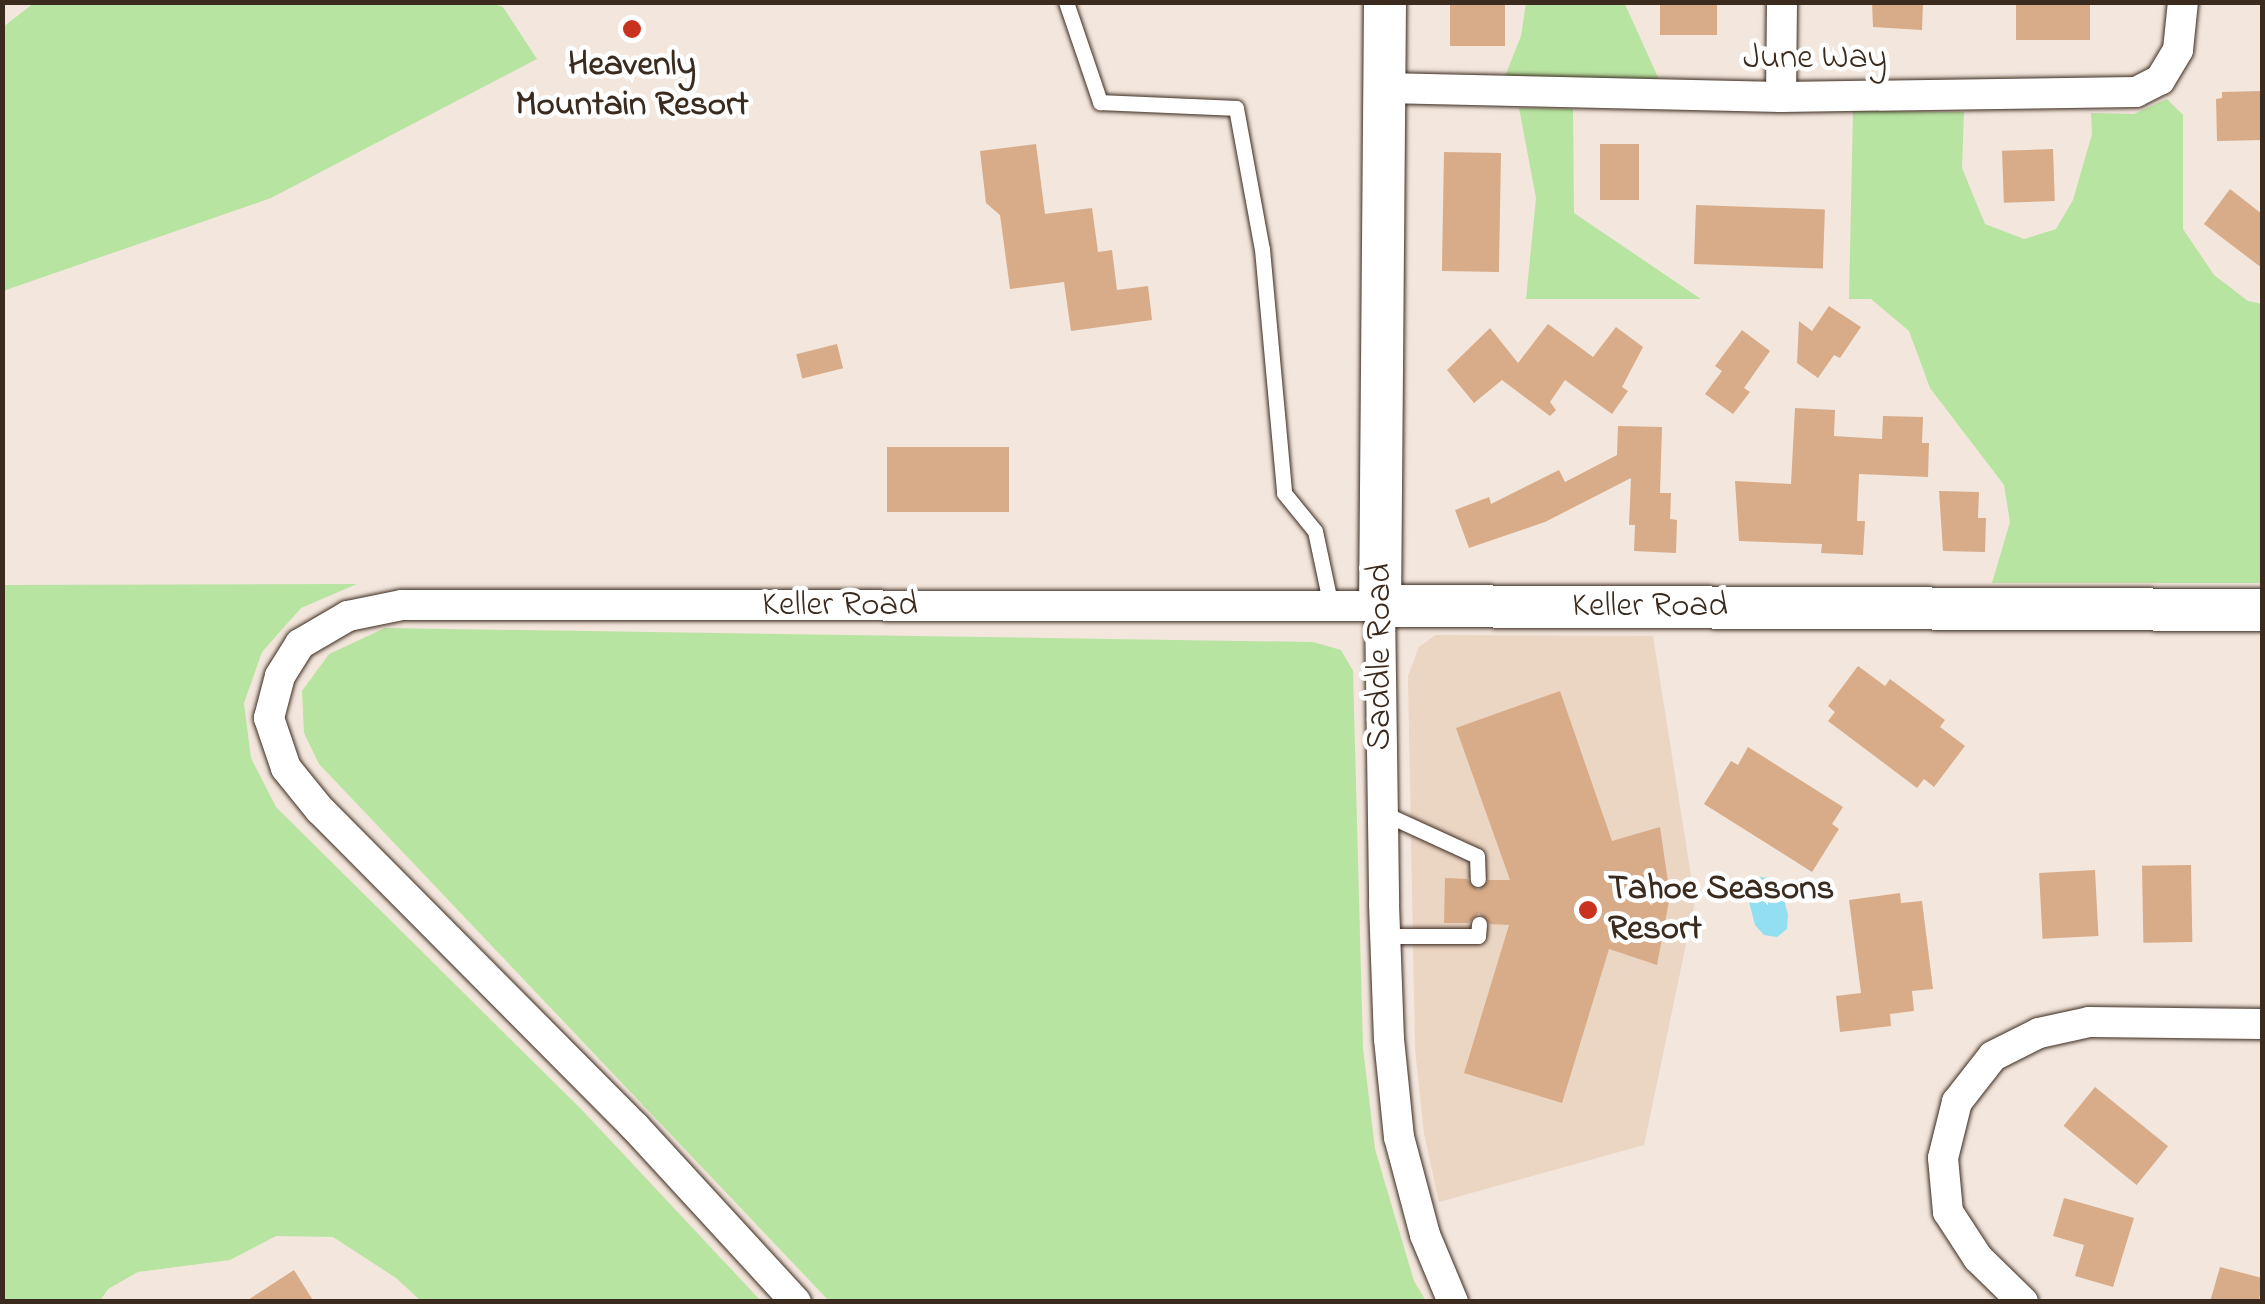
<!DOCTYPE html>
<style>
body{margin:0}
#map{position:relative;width:2265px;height:1304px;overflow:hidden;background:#f3e6dc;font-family:"Indie Flower",sans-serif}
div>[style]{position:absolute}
.built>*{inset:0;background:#ebd5c3}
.green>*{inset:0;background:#b8e4a2}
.water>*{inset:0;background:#92dff1}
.building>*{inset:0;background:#d8ac89;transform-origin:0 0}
.roads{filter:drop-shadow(0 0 2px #3b2a1e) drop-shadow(0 0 2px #3b2a1e)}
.lane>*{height:15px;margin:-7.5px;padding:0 7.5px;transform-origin:7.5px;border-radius:7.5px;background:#fff}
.street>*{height:30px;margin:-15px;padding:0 15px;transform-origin:15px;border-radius:15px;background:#fff}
.secondary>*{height:42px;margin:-21px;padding:0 21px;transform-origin:21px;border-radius:21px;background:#fff}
.dots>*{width:28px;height:28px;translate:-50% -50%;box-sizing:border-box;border:5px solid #fff;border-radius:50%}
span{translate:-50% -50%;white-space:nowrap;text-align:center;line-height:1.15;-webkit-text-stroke:9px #fff;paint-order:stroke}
.street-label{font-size:35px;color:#3b2a1e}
.poi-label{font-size:35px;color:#3b2a1e;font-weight:700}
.left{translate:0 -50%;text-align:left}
.frame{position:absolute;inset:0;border:5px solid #3b2a1e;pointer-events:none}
</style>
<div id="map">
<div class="built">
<div style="clip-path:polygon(1435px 635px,1653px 636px,1695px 901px,1644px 1145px,1439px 1202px,1424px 1133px,1415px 1049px,1408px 676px,1419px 647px)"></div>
</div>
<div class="green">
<div style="clip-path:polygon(1624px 2px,1661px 84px,1504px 79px,1521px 36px,1526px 3px)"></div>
<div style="clip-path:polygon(34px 3px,491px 3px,503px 7px,537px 59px,271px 198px,3px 291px,3px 27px)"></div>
<div style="clip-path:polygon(2167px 99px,2183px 115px,2183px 229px,2214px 275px,2248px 301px,2262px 304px,2262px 583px,1992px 583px,2010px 522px,2004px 485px,1930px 388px,1909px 331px,1871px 299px,1849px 299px,1853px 111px,1964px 112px,1962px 168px,1985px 224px,2024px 239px,2056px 229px,2073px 200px,2092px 134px,2091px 113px,2134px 114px)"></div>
<div style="clip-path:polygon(1519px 108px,1573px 109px,1574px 213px,1701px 299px,1526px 299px,1536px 198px)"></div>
<div style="clip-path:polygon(357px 584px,301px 608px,262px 652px,244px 703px,251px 758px,276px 807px,583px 1111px,761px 1301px,421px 1301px,396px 1278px,333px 1237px,276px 1236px,230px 1260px,138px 1272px,108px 1289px,100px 1301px,3px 1301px,3px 585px)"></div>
<div style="clip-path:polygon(385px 628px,1313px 642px,1341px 650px,1353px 671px,1363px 1048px,1375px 1149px,1414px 1281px,1426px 1301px,829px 1301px,319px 764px,304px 733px,302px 691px,329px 654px)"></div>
</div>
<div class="water">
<div style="clip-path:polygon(1759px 877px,1772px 878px,1781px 888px,1788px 915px,1787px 929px,1777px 937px,1764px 935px,1755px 925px,1748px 898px,1749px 885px)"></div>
</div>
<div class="building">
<div style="left:1450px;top:2px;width:55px;height:44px"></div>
<div style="left:1660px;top:2px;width:57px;height:33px"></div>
<div style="clip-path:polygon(1872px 2px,1923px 2px,1922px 30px,1873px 27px)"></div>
<div style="left:2016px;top:2px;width:74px;height:38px"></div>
<div style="clip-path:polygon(2262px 91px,2262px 140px,2217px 141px,2216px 99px,2222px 98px,2222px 92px)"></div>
<div style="clip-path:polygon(1036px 144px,1045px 214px,1092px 208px,1098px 252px,1112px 250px,1117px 290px,1148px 286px,1152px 320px,1071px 331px,1064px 282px,1010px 289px,1000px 215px,986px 203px,980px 151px)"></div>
<div style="left:1600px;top:144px;width:39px;height:56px"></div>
<div style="left:2053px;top:149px;width:52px;height:51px;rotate:88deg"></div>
<div style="left:1444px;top:152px;width:57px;height:119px;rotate:1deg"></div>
<div style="clip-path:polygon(2230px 189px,2262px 214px,2262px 268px,2204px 224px)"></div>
<div style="left:1696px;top:205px;width:129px;height:59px;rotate:2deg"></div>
<div style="clip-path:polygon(1829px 306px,1861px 327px,1840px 358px,1834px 355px,1818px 378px,1797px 363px,1799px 321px,1812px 331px)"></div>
<div style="clip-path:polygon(1548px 324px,1593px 357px,1616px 327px,1643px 347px,1622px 387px,1628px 391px,1612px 414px,1565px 380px,1550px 402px,1556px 410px,1550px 416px,1502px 380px,1474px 403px,1447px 370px,1490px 328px,1518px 363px)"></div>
<div style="clip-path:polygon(1742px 330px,1770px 351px,1744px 388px,1750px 392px,1733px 414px,1705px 394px,1722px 371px,1715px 366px)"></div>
<div style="left:837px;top:344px;width:25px;height:42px;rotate:76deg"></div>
<div style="clip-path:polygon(1795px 408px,1835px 410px,1834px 436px,1882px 439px,1883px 416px,1923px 417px,1922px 443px,1929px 443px,1928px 477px,1859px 474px,1857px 521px,1865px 521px,1863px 555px,1821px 553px,1822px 544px,1739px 541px,1735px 481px,1791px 484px)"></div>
<div style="clip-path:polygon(1618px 426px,1662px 427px,1660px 493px,1671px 493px,1670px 519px,1677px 520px,1676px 553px,1634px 551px,1635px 525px,1629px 525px,1631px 478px,1545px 522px,1469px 548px,1455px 510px,1489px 497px,1491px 504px,1559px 470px,1565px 482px,1617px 455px)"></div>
<div style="left:887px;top:447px;width:122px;height:65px"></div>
<div style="clip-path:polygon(1939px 491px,1979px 492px,1978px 518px,1986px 518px,1985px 552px,1943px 551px)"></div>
<div style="clip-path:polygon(1858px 666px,1885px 686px,1890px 679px,1945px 720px,1940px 727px,1965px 746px,1934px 787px,1924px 779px,1917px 788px,1828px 721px,1835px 712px,1828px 706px)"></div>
<div style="clip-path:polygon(1560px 691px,1612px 841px,1660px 827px,1670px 896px,1657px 965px,1609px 949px,1562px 1103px,1464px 1073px,1509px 925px,1490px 924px,1479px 913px,1468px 923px,1444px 923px,1445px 878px,1467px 879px,1478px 890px,1489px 880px,1510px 880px,1456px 728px)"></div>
<div style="clip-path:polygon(1748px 747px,1843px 807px,1832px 824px,1839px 829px,1812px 872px,1704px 804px,1731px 761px,1738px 765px)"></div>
<div style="left:2191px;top:865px;width:77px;height:49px;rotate:89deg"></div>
<div style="left:2095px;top:870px;width:66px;height:56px;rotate:87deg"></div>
<div style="clip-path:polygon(1900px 893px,1901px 903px,1922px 901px,1933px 989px,1912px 991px,1914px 1011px,1890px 1014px,1891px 1026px,1840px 1032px,1836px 996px,1861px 993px,1849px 900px)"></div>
<div style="left:2095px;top:1087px;width:94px;height:50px;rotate:39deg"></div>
<div style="clip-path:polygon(2064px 1198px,2134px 1218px,2113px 1287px,2075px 1276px,2084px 1245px,2053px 1236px)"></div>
<div style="clip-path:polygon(2220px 1267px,2262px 1278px,2259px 1302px,2210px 1302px)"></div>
<div style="clip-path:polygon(294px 1270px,314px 1302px,245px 1302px)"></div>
</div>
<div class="roads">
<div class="lane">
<div style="left:1066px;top:2px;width:106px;rotate:71.2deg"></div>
<div style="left:1100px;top:102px;width:136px;rotate:2.5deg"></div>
<div style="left:1236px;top:108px;width:143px;rotate:79.6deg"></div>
<div style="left:1262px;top:249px;width:245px;rotate:84.8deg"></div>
<div style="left:1284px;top:493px;width:49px;rotate:50.8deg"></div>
<div style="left:1315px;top:531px;width:77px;rotate:78deg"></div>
<div style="left:1383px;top:813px;width:103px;rotate:24.6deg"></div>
<div style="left:1477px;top:856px;width:23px;rotate:88deg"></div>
<div style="left:1386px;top:936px;width:92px"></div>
<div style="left:1478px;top:936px;width:12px;rotate:-85deg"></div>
</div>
<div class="street">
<div style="left:1384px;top:88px;width:397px;rotate:1.3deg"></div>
<div style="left:1781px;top:97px;width:355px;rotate:-0.8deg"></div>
<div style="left:2136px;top:92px;width:27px;rotate:-27deg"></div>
<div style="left:2160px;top:80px;width:35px;rotate:-59deg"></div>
<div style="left:2178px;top:50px;width:48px;rotate:-84.1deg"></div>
<div style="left:1781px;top:97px;width:95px;rotate:-89.4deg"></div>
<div style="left:796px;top:1302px;width:238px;rotate:-132.6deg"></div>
<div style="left:635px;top:1127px;width:447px;rotate:-134.8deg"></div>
<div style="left:320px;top:810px;width:54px;rotate:-129deg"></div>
<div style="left:286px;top:768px;width:53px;rotate:-108.8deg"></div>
<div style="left:269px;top:718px;width:43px;rotate:-75.3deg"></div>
<div style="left:280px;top:676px;width:38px;rotate:-58deg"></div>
<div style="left:300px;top:644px;width:56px;rotate:-30.3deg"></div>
<div style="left:348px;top:616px;width:55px;rotate:-11.5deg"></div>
<div style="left:402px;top:605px;width:978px;rotate:0.06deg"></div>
<div style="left:1380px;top:606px;width:298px;rotate:89.2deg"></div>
<div style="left:1384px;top:904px;width:135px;rotate:87.9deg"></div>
<div style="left:1389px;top:1039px;width:99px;rotate:84.2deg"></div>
<div style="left:1399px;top:1137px;width:101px;rotate:75.1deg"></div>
<div style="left:1425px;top:1235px;width:73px;rotate:67.3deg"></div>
<div style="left:2023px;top:1302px;width:63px;rotate:-135.6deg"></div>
<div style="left:1978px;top:1258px;width:55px;rotate:-123.1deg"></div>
<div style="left:1948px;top:1212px;width:54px;rotate:-95.3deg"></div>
<div style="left:1943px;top:1158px;width:58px;rotate:-76deg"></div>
<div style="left:1957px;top:1102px;width:58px;rotate:-52deg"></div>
<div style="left:1993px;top:1056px;width:51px;rotate:-26.6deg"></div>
<div style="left:2039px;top:1033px;width:51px;rotate:-12.4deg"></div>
<div style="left:2089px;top:1022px;width:173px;rotate:0.7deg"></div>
</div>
<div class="secondary">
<div style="left:1385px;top:2px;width:604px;rotate:90.47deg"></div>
<div style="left:1380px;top:606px;width:882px;rotate:0.26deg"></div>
</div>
</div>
<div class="dots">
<div style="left:632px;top:29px;background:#c8321e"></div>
<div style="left:1588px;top:910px;background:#c8321e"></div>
</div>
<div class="street-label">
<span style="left:1815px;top:59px">June Way</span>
<span style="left:840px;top:606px">Keller Road</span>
<span style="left:1650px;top:607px">Keller Road</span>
<span style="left:1381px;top:657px;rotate:-90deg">Saddle Road</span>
</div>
<div class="poi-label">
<span style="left:632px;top:86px">Heavenly<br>Mountain Resort</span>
<span class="left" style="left:1608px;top:910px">Tahoe Seasons<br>Resort</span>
</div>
<div class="frame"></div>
</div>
